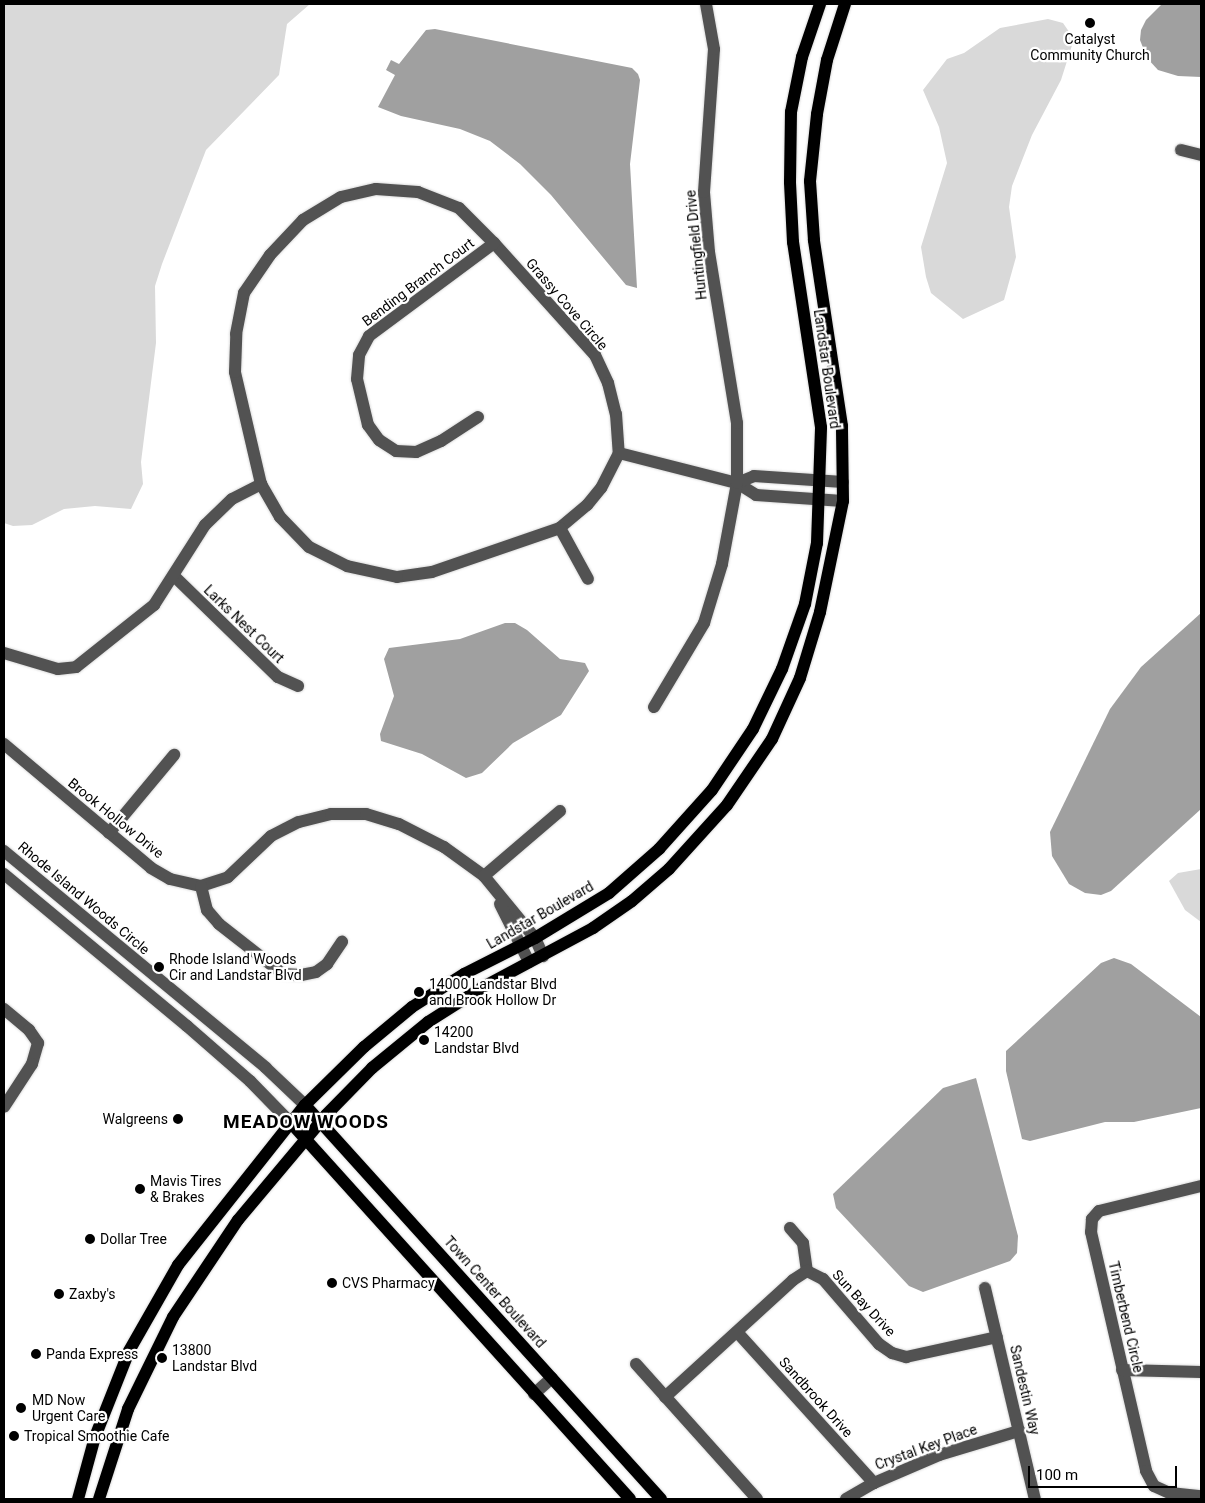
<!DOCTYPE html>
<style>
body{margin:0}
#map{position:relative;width:1205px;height:1503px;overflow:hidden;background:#fff;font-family:Roboto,sans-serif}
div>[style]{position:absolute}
.green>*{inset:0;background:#d9d9d9}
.water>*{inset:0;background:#a0a0a0}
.roads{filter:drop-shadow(0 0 1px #dbdbdb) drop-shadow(0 0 1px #dbdbdb)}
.minor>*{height:12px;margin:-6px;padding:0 6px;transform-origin:6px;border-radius:6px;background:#525252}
.major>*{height:12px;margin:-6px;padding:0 6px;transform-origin:6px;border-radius:6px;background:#000}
.dots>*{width:14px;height:14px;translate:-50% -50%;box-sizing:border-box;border:2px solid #fff;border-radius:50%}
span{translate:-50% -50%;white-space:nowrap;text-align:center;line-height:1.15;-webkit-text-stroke:4.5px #fff;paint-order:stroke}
.poi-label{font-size:14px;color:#000}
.left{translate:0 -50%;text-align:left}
.right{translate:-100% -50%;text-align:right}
.street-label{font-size:14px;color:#000}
.district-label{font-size:19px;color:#000;font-weight:700;letter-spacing:1px}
.frame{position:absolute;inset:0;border:5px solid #000;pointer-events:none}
.scale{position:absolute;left:1028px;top:1466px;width:149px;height:22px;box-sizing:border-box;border:2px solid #000;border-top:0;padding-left:6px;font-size:15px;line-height:18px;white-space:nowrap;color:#000;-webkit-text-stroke:4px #fff;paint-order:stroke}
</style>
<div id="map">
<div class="green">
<div style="clip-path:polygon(4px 4px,310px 4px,287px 24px,279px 75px,206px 150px,162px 264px,155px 286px,156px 343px,141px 462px,143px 484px,131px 509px,95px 506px,64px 509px,32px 525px,13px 526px,4px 523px)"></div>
<div style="clip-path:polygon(1048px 19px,1063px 23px,1074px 39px,1061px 80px,1032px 135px,1012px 186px,1009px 207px,1016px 257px,1004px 300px,963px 319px,931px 293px,926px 277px,921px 247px,947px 163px,939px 127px,923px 90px,947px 59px,964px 53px,1000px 28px)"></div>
<div style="clip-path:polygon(1201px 869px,1201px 922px,1185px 910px,1169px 881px,1178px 873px)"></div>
</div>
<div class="water">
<div style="clip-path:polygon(1162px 4px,1201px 4px,1201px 77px,1178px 76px,1158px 70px,1147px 58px,1140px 40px,1141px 30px,1146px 20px)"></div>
<div style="clip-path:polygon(435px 29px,632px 68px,638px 74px,640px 80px,630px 164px,637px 288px,626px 285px,551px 195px,520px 164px,490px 141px,460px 129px,401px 116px,378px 107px,395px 75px,386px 70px,391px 60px,399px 64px,426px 30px)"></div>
<div style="clip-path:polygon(1201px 613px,1201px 809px,1111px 891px,1101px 895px,1085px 893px,1069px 884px,1052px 856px,1050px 832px,1110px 709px,1141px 667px)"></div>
<div style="clip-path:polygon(505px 623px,515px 623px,527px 630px,560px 659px,585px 663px,589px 671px,561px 715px,513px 743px,482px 773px,466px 778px,422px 754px,381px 741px,380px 734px,394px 696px,384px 659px,389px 648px,460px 639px)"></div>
<div style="clip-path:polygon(1114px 958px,1131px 964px,1201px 1017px,1201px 1108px,1134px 1122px,1105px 1122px,1030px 1141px,1022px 1139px,1006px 1071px,1006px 1051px,1101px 963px)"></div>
<div style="clip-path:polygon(976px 1078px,1018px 1236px,1017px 1253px,1010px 1261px,923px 1292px,909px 1286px,836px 1208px,833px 1194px,943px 1088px)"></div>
</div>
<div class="roads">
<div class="minor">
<div style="left:1181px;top:150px;width:21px;rotate:14deg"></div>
<div style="left:376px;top:189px;width:42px;rotate:4.1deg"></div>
<div style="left:418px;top:192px;width:44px;rotate:21.3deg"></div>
<div style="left:459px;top:208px;width:49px;rotate:45deg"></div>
<div style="left:494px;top:243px;width:151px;rotate:48deg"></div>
<div style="left:595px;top:355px;width:31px;rotate:65deg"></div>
<div style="left:608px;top:383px;width:32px;rotate:76deg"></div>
<div style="left:616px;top:414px;width:39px;rotate:86deg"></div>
<div style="left:619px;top:453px;width:39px;rotate:117deg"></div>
<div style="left:601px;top:488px;width:22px;rotate:129deg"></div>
<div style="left:587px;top:505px;width:35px;rotate:140deg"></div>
<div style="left:560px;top:528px;width:135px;rotate:161deg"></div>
<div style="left:432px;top:572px;width:35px;rotate:172deg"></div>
<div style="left:397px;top:577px;width:51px;rotate:-167.6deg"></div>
<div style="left:347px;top:566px;width:42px;rotate:-153.4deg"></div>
<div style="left:309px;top:547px;width:42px;rotate:-134deg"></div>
<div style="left:280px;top:517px;width:38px;rotate:-120deg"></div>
<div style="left:261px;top:484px;width:115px;rotate:-103.1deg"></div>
<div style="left:235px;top:372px;width:38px;rotate:-88deg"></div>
<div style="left:236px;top:334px;width:42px;rotate:-79deg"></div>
<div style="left:244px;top:293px;width:46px;rotate:-55.6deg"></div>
<div style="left:270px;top:255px;width:48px;rotate:-46.7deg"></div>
<div style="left:303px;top:220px;width:44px;rotate:-31.2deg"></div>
<div style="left:341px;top:197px;width:36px;rotate:-13deg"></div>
<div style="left:478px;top:417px;width:44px;rotate:147deg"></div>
<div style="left:441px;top:441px;width:27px;rotate:156deg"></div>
<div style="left:416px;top:452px;width:20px;rotate:-177deg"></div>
<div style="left:396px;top:451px;width:20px;rotate:-147deg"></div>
<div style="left:379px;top:440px;width:19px;rotate:-126deg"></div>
<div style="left:368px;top:425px;width:47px;rotate:-103.4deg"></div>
<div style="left:357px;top:379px;width:24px;rotate:-85deg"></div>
<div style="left:359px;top:355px;width:21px;rotate:-62deg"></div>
<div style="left:369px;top:336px;width:156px;rotate:-36.6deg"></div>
<div style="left:619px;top:453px;width:122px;rotate:14.3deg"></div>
<div style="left:737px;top:483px;width:22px;rotate:32deg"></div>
<div style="left:756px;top:495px;width:87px;rotate:3.9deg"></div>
<div style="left:737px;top:483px;width:18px;rotate:-22deg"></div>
<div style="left:754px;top:476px;width:89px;rotate:3.9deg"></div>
<div style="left:560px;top:528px;width:58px;rotate:61.2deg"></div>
<div style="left:174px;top:576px;width:145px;rotate:44.2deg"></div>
<div style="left:278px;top:677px;width:22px;rotate:24deg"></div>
<div style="left:4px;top:653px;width:56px;rotate:16.5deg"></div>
<div style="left:58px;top:669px;width:18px;rotate:-6deg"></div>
<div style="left:76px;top:667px;width:100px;rotate:-38.5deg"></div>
<div style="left:154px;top:605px;width:95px;rotate:-57.5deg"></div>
<div style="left:205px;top:525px;width:37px;rotate:-44deg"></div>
<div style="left:232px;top:499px;width:33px;rotate:-27deg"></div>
<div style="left:654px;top:707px;width:98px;rotate:-59.2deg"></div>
<div style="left:704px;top:623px;width:62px;rotate:-73deg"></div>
<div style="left:722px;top:564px;width:82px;rotate:-79.5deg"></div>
<div style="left:737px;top:483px;width:60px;rotate:-90deg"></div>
<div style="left:737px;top:423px;width:173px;rotate:-99.3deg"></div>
<div style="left:709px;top:252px;width:60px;rotate:-94.8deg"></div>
<div style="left:704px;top:192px;width:143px;rotate:-86deg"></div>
<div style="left:714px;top:49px;width:46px;rotate:-100.1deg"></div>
<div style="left:4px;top:744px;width:192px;rotate:40.1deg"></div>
<div style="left:151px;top:868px;width:22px;rotate:30deg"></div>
<div style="left:170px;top:879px;width:32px;rotate:13deg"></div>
<div style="left:201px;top:886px;width:28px;rotate:-18deg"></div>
<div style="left:228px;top:877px;width:59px;rotate:-43.6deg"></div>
<div style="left:271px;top:836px;width:31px;rotate:-27deg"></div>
<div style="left:299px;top:822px;width:33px;rotate:-14deg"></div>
<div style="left:331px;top:814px;width:35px"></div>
<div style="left:366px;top:814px;width:34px;rotate:17deg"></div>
<div style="left:399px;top:824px;width:51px;rotate:27.1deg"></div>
<div style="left:444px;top:847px;width:49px;rotate:35.9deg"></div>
<div style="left:484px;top:876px;width:80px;rotate:50.6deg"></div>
<div style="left:535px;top:938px;width:20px;rotate:66deg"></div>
<div style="left:109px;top:833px;width:102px;rotate:-50.2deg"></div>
<div style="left:4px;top:851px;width:340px;rotate:39.6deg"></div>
<div style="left:266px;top:1068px;width:54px;rotate:43.5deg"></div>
<div style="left:4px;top:874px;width:238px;rotate:39.7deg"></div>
<div style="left:187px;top:1026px;width:84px;rotate:41.1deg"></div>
<div style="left:250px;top:1081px;width:59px;rotate:45.7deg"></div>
<div style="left:484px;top:876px;width:100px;rotate:-40.5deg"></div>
<div style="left:201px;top:886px;width:25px;rotate:76deg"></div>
<div style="left:207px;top:910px;width:18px;rotate:49deg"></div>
<div style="left:219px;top:924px;width:81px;rotate:38deg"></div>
<div style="left:283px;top:974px;width:18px;rotate:3deg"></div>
<div style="left:301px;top:975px;width:15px;rotate:-11deg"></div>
<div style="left:316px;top:972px;width:14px;rotate:-36deg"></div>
<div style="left:327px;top:964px;width:27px;rotate:-56deg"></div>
<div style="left:500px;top:904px;width:65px;rotate:63.4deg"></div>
<div style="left:4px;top:1009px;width:33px;rotate:40deg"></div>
<div style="left:29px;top:1030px;width:16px;rotate:55deg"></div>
<div style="left:38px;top:1043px;width:22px;rotate:106deg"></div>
<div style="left:32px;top:1064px;width:51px;rotate:123.1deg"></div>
<div style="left:1201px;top:1186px;width:105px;rotate:166.2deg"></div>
<div style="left:1099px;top:1211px;width:11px;rotate:131deg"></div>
<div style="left:1092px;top:1219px;width:13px;rotate:94deg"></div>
<div style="left:1091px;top:1232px;width:245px;rotate:77deg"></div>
<div style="left:1146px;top:1471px;width:17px;rotate:62deg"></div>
<div style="left:1154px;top:1486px;width:17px;rotate:24deg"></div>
<div style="left:1170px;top:1493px;width:31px;rotate:6deg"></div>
<div style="left:790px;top:1228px;width:20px;rotate:49deg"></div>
<div style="left:803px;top:1243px;width:28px;rotate:82deg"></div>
<div style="left:807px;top:1271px;width:18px;rotate:27deg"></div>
<div style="left:823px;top:1279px;width:86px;rotate:49.3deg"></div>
<div style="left:879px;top:1344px;width:16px;rotate:35deg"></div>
<div style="left:892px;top:1353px;width:15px;rotate:16deg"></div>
<div style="left:906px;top:1357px;width:93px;rotate:-12.4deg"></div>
<div style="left:985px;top:1288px;width:217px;rotate:76.7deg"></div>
<div style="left:737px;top:1332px;width:204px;rotate:47.8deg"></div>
<div style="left:636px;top:1364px;width:181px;rotate:48.1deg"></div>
<div style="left:1122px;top:1370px;width:79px;rotate:1.5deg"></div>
<div style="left:534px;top:1394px;width:24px;rotate:-42deg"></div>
<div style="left:665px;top:1397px;width:173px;rotate:-42.4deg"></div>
<div style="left:793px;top:1280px;width:17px;rotate:-33deg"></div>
<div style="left:846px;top:1499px;width:32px;rotate:-30deg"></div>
<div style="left:874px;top:1483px;width:71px;rotate:-23.3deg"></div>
<div style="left:939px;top:1455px;width:84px;rotate:-16.7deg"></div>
</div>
<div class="major">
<div style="left:305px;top:1105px;width:531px;rotate:47.9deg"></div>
<div style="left:291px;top:1123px;width:506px;rotate:47.96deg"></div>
<div style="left:78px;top:1499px;width:64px;rotate:-74.7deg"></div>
<div style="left:95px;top:1437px;width:92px;rotate:-68.4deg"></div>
<div style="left:129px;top:1351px;width:99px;rotate:-60.3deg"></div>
<div style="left:178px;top:1265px;width:204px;rotate:-51.6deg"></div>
<div style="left:305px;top:1105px;width:83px;rotate:-44.5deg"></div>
<div style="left:364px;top:1047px;width:62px;rotate:-39.8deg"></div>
<div style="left:412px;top:1007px;width:62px;rotate:-32.4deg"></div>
<div style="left:464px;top:974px;width:80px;rotate:-26.9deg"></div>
<div style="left:535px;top:938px;width:87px;rotate:-31.3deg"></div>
<div style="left:609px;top:893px;width:67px;rotate:-41.3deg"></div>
<div style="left:659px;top:849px;width:79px;rotate:-48.1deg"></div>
<div style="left:712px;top:790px;width:73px;rotate:-56.1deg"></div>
<div style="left:753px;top:729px;width:67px;rotate:-64.2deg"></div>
<div style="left:782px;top:669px;width:69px;rotate:-70.5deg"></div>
<div style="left:805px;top:604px;width:62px;rotate:-78.9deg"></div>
<div style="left:817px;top:543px;width:116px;rotate:-88deg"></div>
<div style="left:821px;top:427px;width:187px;rotate:-98.6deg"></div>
<div style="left:793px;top:242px;width:60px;rotate:-92.9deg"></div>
<div style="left:790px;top:182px;width:70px;rotate:-89.2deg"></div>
<div style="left:791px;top:112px;width:56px;rotate:-78.7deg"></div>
<div style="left:802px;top:57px;width:56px;rotate:-71.2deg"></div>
<div style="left:99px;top:1499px;width:95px;rotate:-72.1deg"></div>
<div style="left:128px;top:1409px;width:102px;rotate:-63.9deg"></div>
<div style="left:173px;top:1317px;width:117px;rotate:-56.2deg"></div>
<div style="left:238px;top:1220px;width:137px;rotate:-50deg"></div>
<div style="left:326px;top:1115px;width:66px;rotate:-45.6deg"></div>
<div style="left:372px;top:1068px;width:72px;rotate:-39.4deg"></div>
<div style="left:428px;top:1022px;width:65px;rotate:-32.5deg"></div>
<div style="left:483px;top:987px;width:125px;rotate:-28.2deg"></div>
<div style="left:593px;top:928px;width:47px;rotate:-34.7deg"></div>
<div style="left:632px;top:901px;width:49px;rotate:-40.9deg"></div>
<div style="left:669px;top:869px;width:86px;rotate:-47.8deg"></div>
<div style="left:727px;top:805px;width:80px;rotate:-55.7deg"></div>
<div style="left:772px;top:739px;width:67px;rotate:-65.3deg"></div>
<div style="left:800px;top:678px;width:69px;rotate:-73.1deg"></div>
<div style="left:820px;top:612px;width:113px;rotate:-78.3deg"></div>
<div style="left:843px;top:501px;width:75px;rotate:-90.8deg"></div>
<div style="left:842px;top:426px;width:188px;rotate:-98.6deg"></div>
<div style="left:814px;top:240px;width:59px;rotate:-93.9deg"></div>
<div style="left:810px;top:181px;width:67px;rotate:-84deg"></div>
<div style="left:817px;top:114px;width:55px;rotate:-79.5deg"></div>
<div style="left:827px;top:60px;width:59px;rotate:-72.2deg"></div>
</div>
</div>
<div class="dots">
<div style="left:1090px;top:23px;background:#000"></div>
<div style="left:159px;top:967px;background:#000"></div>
<div style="left:419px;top:992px;background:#000"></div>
<div style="left:424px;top:1040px;background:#000"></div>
<div style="left:178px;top:1119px;background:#000"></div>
<div style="left:140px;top:1189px;background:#000"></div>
<div style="left:90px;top:1239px;background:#000"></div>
<div style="left:332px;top:1283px;background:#000"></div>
<div style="left:59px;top:1294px;background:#000"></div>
<div style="left:36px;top:1354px;background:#000"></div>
<div style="left:162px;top:1358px;background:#000"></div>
<div style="left:21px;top:1408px;background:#000"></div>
<div style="left:14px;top:1436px;background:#000"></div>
</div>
<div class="poi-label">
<span style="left:1090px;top:47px">Catalyst<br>Community Church</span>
<span class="left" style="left:169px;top:967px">Rhode Island Woods<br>Cir and Landstar Blvd</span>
<span class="left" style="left:429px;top:992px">14000 Landstar Blvd<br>and Brook Hollow Dr</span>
<span class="left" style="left:434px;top:1040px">14200<br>Landstar Blvd</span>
<span class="right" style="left:168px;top:1119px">Walgreens</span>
<span class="left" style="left:150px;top:1189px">Mavis Tires<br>&amp; Brakes</span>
<span class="left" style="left:100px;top:1239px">Dollar Tree</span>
<span class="left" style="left:342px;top:1283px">CVS Pharmacy</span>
<span class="left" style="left:69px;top:1294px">Zaxby's</span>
<span class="left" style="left:172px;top:1358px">13800<br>Landstar Blvd</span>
<span class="left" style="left:46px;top:1354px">Panda Express</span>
<span class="left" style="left:32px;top:1408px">MD Now<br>Urgent Care</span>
<span class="left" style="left:24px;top:1436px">Tropical Smoothie Cafe</span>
</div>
<div class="street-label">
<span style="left:696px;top:245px;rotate:-96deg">Huntingfield Drive</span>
<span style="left:418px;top:282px;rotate:-37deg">Bending Branch Court</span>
<span style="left:567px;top:304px;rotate:49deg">Grassy Cove Circle</span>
<span style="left:827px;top:369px;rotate:82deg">Landstar Boulevard</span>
<span style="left:244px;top:624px;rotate:44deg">Larks Nest Court</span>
<span style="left:116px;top:818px;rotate:39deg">Brook Hollow Drive</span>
<span style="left:84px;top:898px;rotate:40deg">Rhode Island Woods Circle</span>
<span style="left:540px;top:915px;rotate:-30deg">Landstar Boulevard</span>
<span style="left:495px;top:1292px;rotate:48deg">Town Center Boulevard</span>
<span style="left:864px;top:1303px;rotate:47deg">Sun Bay Drive</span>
<span style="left:1126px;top:1317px;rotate:77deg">Timberbend Circle</span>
<span style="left:1025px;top:1390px;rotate:77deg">Sandestin Way</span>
<span style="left:816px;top:1397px;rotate:48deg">Sandbrook Drive</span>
<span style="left:926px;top:1447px;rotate:-20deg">Crystal Key Place</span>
</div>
<div class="district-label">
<span style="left:306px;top:1122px">MEADOW WOODS</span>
</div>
<div class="frame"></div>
<div class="scale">100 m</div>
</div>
